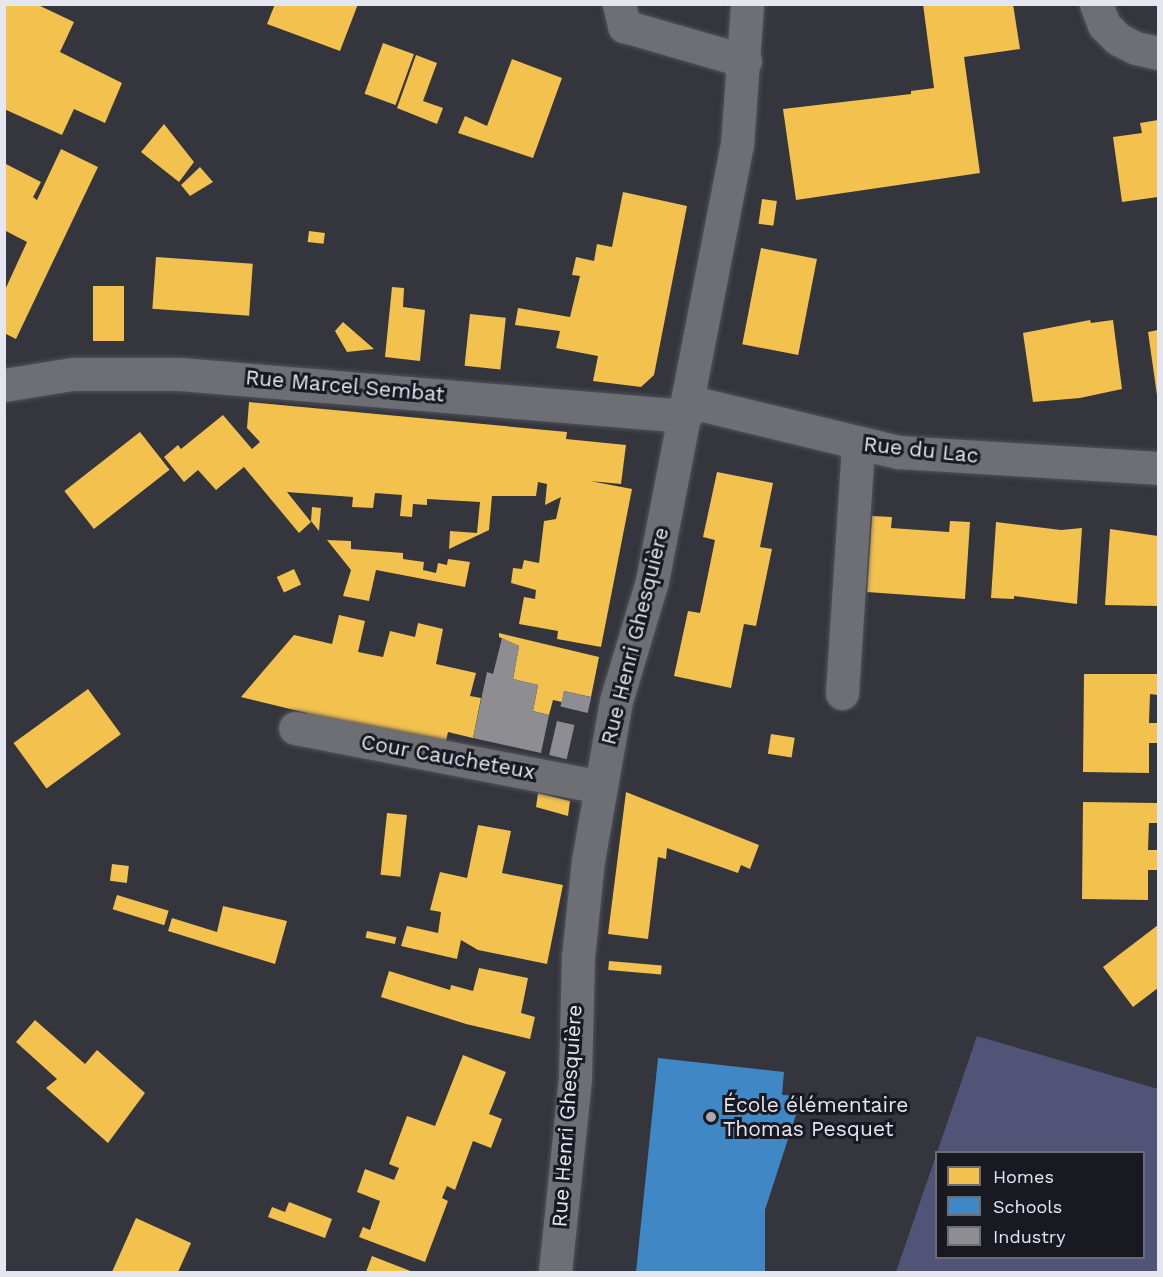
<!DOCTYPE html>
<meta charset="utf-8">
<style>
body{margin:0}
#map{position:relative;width:1163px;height:1277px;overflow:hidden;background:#34353d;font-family:"Work Sans",sans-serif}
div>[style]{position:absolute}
.green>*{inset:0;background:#515476}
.homes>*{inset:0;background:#f2c14e;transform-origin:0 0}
.schools>*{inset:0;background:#3f88c5}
.industry>*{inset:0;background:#8d8d92;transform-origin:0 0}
.roads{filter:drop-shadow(0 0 2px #515259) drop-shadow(0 0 2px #515259)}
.minor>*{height:33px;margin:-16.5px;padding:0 16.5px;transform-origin:16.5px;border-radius:16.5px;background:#6e6f75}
.dots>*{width:16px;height:16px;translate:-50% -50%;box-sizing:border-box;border:3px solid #191a21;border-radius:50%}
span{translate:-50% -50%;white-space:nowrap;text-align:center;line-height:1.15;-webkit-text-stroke:6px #191a21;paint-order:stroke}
.street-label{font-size:21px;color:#e5e6f0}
.poi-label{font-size:21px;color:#e5e6f0}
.left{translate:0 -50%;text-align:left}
.frame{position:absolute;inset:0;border:6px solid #e5e6f0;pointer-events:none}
.legend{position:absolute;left:935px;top:1151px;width:210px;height:108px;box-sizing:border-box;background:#191a21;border:2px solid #6b6c74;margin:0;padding:8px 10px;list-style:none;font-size:18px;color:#e5e6f0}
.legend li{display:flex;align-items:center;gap:12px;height:30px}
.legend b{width:30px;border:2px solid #6b6c74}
</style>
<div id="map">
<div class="green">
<div style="clip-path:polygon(evenodd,977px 1036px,1158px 1089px,1158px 1272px,896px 1272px,977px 1036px,936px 1152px,1144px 1152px,1144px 1258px,936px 1258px,936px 1152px)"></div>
</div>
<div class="homes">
<div style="clip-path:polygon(4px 4px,36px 4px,74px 22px,60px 52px,122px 83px,105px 123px,74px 109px,62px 135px,4px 109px)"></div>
<div style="clip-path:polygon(275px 4px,358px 4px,340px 51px,267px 24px)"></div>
<div style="clip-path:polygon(923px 4px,1013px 4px,1020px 49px,964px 57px,980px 173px,796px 200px,783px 109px,911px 94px,911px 91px,934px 88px)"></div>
<div style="left:383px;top:43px;width:33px;height:54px;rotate:20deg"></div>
<div style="clip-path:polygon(416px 55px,437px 63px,423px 101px,443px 108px,437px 124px,397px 108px)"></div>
<div style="clip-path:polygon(512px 59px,562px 78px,533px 158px,458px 133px,465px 116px,487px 126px)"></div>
<div style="clip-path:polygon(1158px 120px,1158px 197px,1122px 202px,1113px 137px,1142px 133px,1140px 123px)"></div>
<div style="clip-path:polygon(164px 124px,194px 162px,179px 182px,141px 152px)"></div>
<div style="clip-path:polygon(61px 149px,98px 167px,16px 339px,4px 333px,4px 292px,27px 242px,4px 230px,4px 163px,41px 182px,33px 197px,37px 200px)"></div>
<div style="clip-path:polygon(200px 167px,213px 182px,190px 196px,181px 185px)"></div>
<div style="clip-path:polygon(623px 192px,687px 206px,654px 375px,641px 387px,593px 381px,598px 356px,556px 348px,560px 331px,515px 325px,518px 308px,570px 317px,580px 276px,572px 275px,576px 257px,594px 261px,597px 244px,612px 247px)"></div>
<div style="left:762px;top:199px;width:15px;height:25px;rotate:8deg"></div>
<div style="left:309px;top:231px;width:16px;height:11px;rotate:7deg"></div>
<div style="left:761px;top:248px;width:57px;height:98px;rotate:11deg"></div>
<div style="left:156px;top:257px;width:97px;height:52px;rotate:4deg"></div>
<div style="left:93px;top:286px;width:31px;height:55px"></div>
<div style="clip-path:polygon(392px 287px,404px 288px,403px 307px,425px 310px,420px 361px,385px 357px)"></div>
<div style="left:470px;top:314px;width:36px;height:52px;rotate:6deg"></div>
<div style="clip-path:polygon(1090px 320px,1091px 323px,1113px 320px,1122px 389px,1080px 398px,1033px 402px,1023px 333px)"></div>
<div style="clip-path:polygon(343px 322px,374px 349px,347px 352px,335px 331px)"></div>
<div style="clip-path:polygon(1158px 330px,1158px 395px,1157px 395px,1148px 332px)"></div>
<div style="clip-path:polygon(249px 402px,567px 432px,566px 439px,626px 445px,621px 484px,590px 481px,632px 489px,601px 647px,557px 639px,558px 631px,519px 624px,524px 597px,535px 599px,536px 590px,511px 583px,513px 568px,522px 569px,524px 560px,539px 563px,544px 521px,556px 519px,561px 497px,545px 505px,547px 484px,538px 482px,536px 496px,492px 496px,489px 530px,449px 549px,450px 531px,477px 533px,480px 502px,427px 499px,427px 505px,413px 504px,412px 517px,400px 516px,402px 495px,375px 493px,373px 508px,352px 507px,353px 497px,287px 492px,311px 522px,299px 533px,244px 467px,216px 490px,198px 470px,184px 482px,164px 457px,178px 445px,181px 449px,223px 415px,252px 449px,260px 442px,247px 428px)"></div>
<div style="left:140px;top:432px;width:48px;height:96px;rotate:52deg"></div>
<div style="clip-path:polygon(717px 472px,773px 483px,760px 547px,772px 549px,756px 626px,744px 624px,731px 688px,674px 676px,688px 611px,700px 613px,703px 599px,715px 540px,703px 537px)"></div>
<div style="clip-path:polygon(312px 507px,321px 508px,319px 531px,311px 521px)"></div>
<div style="clip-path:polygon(872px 516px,892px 517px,891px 528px,949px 532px,950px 521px,970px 522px,965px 599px,867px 592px)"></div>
<div style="clip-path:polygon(996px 522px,1061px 530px,1082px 528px,1077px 604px,1014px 596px,1014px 599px,991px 598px)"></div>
<div style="clip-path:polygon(1110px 529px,1158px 536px,1158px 606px,1105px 605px)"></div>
<div style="clip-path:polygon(327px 540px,351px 541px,351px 549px,403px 553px,403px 559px,424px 562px,423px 570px,436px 573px,438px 563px,447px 565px,448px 559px,470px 562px,465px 587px,376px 570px,369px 601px,343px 596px,351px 570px)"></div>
<div style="left:294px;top:569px;width:17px;height:19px;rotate:65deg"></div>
<div style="clip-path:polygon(339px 615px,365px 621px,358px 652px,383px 657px,390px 631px,415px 637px,418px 623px,443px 629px,436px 664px,476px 673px,470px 696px,481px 698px,473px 738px,448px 732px,445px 745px,306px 723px,307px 713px,241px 697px,294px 635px,332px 644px)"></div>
<div style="clip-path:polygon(499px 633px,599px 657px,591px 697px,564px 691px,562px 702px,553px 700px,549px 715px,533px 711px,538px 685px,513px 679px,519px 646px,499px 637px)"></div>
<div style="clip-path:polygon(1084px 674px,1158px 674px,1158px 695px,1150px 694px,1149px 723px,1158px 723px,1158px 743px,1149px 743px,1149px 773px,1083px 772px)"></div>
<div style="left:88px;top:689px;width:56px;height:92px;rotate:54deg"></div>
<div style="left:771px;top:734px;width:24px;height:20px;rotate:9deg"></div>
<div style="clip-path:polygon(626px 792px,759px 845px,750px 869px,741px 865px,738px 873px,667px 848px,666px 859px,658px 857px,648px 939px,608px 934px)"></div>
<div style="clip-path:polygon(538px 793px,570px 801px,568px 816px,536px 807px)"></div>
<div style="clip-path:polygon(1083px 802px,1158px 803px,1158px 823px,1149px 823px,1148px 850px,1158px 850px,1158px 870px,1148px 870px,1148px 900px,1082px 899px)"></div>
<div style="left:387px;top:813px;width:20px;height:62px;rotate:6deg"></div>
<div style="clip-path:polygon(478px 825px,511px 831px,502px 873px,563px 885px,547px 964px,478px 950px,461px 940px,457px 959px,401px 946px,407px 926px,438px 933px,441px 912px,430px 910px,440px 872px,467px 878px)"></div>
<div style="left:112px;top:864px;width:17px;height:17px;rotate:7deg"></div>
<div style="left:117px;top:895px;width:54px;height:15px;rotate:17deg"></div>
<div style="clip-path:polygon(223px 906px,287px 921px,275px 964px,168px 931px,172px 918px,217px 932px)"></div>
<div style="clip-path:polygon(1158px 925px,1158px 988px,1133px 1007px,1103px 967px)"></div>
<div style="left:367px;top:931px;width:30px;height:7px;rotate:12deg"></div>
<div style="left:609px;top:961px;width:53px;height:9px;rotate:5deg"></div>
<div style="clip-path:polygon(479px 968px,528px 978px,521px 1013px,535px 1017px,530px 1039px,466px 1024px,381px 997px,389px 971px,450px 990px,451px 985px,473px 991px)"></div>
<div style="clip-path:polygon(35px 1020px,85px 1064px,97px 1050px,145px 1093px,108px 1143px,46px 1088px,57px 1079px,16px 1042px)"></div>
<div style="clip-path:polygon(463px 1055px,506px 1072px,489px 1114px,502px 1119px,491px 1148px,473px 1141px,455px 1190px,447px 1186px,442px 1198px,448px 1201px,425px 1262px,359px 1237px,363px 1227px,370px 1230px,380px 1201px,357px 1192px,365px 1169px,394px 1180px,399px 1168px,389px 1164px,407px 1116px,435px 1126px)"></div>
<div style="clip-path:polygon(289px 1202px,332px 1219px,325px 1238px,268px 1217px,272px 1207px,285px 1212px)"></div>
<div style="clip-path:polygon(136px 1218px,191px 1243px,178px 1272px,112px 1272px)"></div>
<div style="clip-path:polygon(372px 1256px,413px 1272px,366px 1272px)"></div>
</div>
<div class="schools">
<div style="clip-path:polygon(658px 1058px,784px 1072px,782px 1095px,802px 1096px,765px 1210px,765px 1272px,636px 1272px)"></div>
</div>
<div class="industry">
<div style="clip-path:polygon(502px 638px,519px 646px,513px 679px,538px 685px,533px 711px,549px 715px,541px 753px,473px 738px,487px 672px,493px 674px)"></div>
<div style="left:564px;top:691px;width:28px;height:16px;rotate:13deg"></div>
<div style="left:557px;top:721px;width:18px;height:35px;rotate:13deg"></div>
</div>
<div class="roads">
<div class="minor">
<div style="left:619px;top:4px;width:23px;rotate:77deg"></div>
<div style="left:624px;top:26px;width:126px;rotate:16.1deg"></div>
<div style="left:1096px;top:4px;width:22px;rotate:69deg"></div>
<div style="left:1104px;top:25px;width:20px;rotate:45deg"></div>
<div style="left:1118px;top:39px;width:20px;rotate:27deg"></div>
<div style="left:1136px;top:48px;width:23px;rotate:13deg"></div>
<div style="left:4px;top:385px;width:69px;rotate:-9.2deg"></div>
<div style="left:72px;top:374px;width:108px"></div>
<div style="left:180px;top:374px;width:507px;rotate:4.75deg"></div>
<div style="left:687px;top:401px;width:217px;rotate:13.6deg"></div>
<div style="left:898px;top:452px;width:260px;rotate:3.5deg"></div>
<div style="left:842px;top:693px;width:250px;rotate:-86.3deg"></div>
<div style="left:295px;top:728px;width:311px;rotate:10.9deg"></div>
<div style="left:555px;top:1272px;width:195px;rotate:-84.1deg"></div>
<div style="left:575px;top:1078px;width:121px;rotate:-88.6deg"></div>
<div style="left:578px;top:957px;width:97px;rotate:-84.1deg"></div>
<div style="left:588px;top:861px;width:162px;rotate:-80.1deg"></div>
<div style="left:616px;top:701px;width:125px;rotate:-73.3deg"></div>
<div style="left:652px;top:581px;width:444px;rotate:-79deg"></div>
<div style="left:737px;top:145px;width:141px;rotate:-85.9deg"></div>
</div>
</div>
<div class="dots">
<div style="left:711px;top:1117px;background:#a7a8b1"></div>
</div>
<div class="street-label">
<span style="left:345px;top:386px;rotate:5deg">Rue Marcel Sembat</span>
<span style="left:921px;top:450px;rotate:6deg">Rue du Lac</span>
<span style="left:635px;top:636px;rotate:-76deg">Rue Henri Ghesquière</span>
<span style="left:448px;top:757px;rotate:10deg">Cour Caucheteux</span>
<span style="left:567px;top:1116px;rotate:-86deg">Rue Henri Ghesquière</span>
</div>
<div class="poi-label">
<span class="left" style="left:723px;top:1117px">École élémentaire<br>Thomas Pesquet</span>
</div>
<div class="frame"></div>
<ul class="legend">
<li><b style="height:16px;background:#f2c14e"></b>Homes</li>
<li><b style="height:16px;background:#3f88c5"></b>Schools</li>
<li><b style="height:16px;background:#8d8d92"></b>Industry</li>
</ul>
</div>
